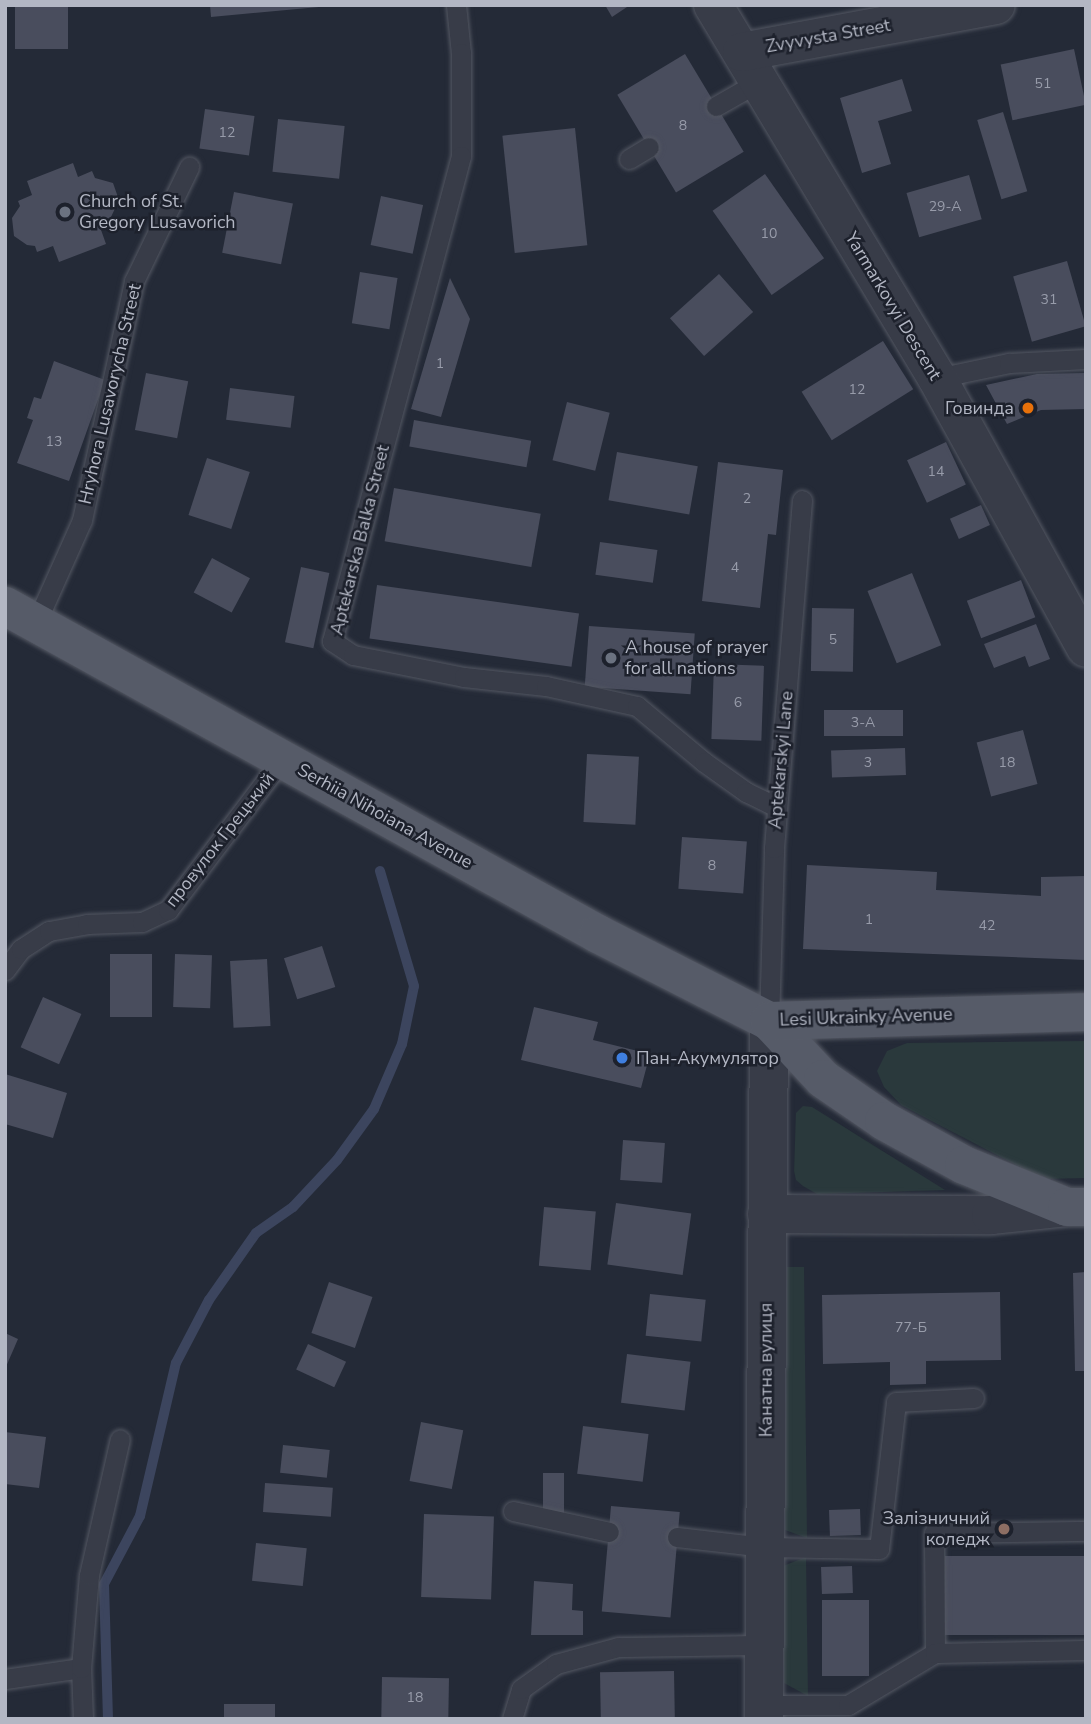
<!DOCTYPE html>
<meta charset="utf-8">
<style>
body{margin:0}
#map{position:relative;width:1091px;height:1724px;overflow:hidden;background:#242a37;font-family:"Nunito Sans",sans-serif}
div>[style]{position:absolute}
.green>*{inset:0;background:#2a393c}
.stream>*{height:10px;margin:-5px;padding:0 5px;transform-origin:5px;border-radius:5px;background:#3c455e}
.building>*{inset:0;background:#494d5d;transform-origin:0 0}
.roads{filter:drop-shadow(0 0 2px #535762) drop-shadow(0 0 2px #535762)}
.lane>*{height:19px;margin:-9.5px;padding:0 9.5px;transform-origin:9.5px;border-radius:9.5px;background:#383c48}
.street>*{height:38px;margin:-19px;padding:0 19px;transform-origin:19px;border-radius:19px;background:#383c48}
.primary>*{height:38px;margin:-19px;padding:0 19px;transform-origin:19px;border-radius:19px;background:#565b68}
.dots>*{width:19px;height:19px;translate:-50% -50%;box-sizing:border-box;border:4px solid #1d212c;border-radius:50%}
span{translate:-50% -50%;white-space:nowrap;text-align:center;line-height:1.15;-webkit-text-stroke:5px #1d212c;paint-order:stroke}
.number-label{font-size:14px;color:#989caa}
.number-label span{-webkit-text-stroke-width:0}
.street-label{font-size:18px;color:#b3b7c4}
.poi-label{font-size:18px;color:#b3b7c4}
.left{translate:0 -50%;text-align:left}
.right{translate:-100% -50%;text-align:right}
.frame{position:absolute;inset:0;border:7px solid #b3b7c4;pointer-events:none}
</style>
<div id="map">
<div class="green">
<div style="clip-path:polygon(1086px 1041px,1086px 1178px,1043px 1179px,901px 1105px,884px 1087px,877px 1071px,887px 1051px,907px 1043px)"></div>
<div style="clip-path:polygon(803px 1106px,812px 1107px,945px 1190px,817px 1194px,803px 1186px,796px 1180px,794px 1171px,796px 1113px)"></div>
<div style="clip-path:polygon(787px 1267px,804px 1267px,807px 1538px,785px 1530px)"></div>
<div style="clip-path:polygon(806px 1557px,808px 1696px,784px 1683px,783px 1566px)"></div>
</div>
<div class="stream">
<div style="left:108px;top:1719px;width:135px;rotate:-91.7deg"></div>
<div style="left:104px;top:1584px;width:77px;rotate:-62.1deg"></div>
<div style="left:140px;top:1516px;width:157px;rotate:-76.8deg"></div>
<div style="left:176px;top:1363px;width:71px;rotate:-62.4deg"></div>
<div style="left:209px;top:1300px;width:82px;rotate:-55deg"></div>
<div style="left:256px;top:1233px;width:45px;rotate:-35.1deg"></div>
<div style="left:293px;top:1207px;width:64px;rotate:-46.9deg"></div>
<div style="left:337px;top:1160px;width:63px;rotate:-54deg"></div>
<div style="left:374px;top:1109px;width:71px;rotate:-66.7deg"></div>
<div style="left:402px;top:1044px;width:59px;rotate:-78.3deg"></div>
<div style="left:414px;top:986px;width:120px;rotate:-106.5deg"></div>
</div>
<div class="building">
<div style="left:15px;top:5px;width:53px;height:44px"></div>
<div style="clip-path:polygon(210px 5px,319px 5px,319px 7px,211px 17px)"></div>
<div style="clip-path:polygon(605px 5px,630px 5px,612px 17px)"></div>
<div style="left:1074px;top:49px;width:57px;height:75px;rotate:78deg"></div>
<div style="left:685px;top:54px;width:114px;height:79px;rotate:59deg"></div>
<div style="clip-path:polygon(902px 79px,912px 111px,878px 121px,891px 164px,862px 173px,840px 98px)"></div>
<div style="left:205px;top:109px;width:50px;height:40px;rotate:8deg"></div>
<div style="left:1003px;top:112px;width:83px;height:27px;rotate:73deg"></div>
<div style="left:278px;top:119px;width:67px;height:53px;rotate:6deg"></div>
<div style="left:575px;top:128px;width:118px;height:73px;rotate:84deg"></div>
<div style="clip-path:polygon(73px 163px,78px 177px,92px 171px,95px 178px,113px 183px,119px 200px,111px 217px,113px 223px,100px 227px,106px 244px,59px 262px,53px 246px,37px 252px,35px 246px,27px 245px,14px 236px,12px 218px,20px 206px,18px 201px,32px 195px,27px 181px)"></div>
<div style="left:765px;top:174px;width:103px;height:64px;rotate:55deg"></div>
<div style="left:969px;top:175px;width:46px;height:65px;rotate:74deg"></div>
<div style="left:234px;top:192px;width:60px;height:62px;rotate:11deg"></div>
<div style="left:381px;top:196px;width:43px;height:50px;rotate:12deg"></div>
<div style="left:1067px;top:261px;width:68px;height:56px;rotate:74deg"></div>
<div style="left:360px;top:272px;width:38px;height:52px;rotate:9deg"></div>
<div style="left:719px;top:274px;width:51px;height:66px;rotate:48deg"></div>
<div style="clip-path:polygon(450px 278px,470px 319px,441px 417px,411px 409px)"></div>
<div style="left:883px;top:341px;width:57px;height:96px;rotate:58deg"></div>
<div style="clip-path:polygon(54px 361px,105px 380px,69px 481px,17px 463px,33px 420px,27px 418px,34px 397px,41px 399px)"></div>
<div style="left:146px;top:373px;width:43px;height:58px;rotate:11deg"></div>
<div style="clip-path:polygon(1086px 373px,1086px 409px,1041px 410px,1007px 424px,986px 385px,1037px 374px)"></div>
<div style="left:230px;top:388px;width:65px;height:32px;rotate:7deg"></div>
<div style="left:567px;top:402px;width:44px;height:60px;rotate:14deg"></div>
<div style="left:414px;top:420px;width:119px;height:27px;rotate:10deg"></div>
<div style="left:946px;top:442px;width:47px;height:43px;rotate:65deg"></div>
<div style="left:617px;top:452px;width:82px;height:49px;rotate:10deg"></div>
<div style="left:207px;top:458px;width:45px;height:60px;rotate:18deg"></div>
<div style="clip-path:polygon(718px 462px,783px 470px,776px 535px,768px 534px,760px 608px,702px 601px)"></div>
<div style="left:394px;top:488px;width:149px;height:54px;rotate:10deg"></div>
<div style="left:981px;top:505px;width:22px;height:34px;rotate:66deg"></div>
<div style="left:600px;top:542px;width:58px;height:33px;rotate:8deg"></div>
<div style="left:212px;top:558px;width:43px;height:39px;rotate:28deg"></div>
<div style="left:301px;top:567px;width:29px;height:77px;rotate:12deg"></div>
<div style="left:912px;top:573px;width:78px;height:48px;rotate:68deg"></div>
<div style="left:1021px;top:580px;width:40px;height:58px;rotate:69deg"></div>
<div style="left:377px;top:585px;width:204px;height:54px;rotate:8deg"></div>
<div style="left:812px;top:608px;width:42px;height:63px;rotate:1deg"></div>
<div style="clip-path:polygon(1036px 624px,1050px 659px,1029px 667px,1025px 656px,994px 668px,984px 644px)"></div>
<div style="left:589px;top:626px;width:106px;height:61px;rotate:4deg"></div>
<div style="left:714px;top:664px;width:50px;height:75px;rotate:2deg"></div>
<div style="left:903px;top:710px;width:26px;height:79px;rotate:90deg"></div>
<div style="left:1023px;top:730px;width:56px;height:48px;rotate:75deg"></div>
<div style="left:905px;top:748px;width:27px;height:74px;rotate:88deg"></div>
<div style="left:587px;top:754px;width:52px;height:68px;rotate:3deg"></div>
<div style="left:682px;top:837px;width:65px;height:52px;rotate:4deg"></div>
<div style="clip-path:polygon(807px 865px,937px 872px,936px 890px,1041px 896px,1041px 877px,1086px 876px,1086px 960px,803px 949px)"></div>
<div style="left:322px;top:946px;width:43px;height:40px;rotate:72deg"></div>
<div style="left:110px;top:954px;width:42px;height:63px"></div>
<div style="left:175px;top:954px;width:37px;height:53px;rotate:2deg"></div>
<div style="left:267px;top:959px;width:67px;height:37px;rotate:87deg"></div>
<div style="left:43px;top:997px;width:42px;height:55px;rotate:24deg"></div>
<div style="clip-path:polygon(534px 1007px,598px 1022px,593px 1040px,650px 1054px,641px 1088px,521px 1060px)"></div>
<div style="clip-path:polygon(5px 1074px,67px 1093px,53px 1138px,5px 1124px)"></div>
<div style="left:623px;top:1140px;width:42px;height:40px;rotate:4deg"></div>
<div style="left:616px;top:1203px;width:76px;height:62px;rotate:8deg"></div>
<div style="left:544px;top:1207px;width:52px;height:59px;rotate:5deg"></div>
<div style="clip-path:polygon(1086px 1272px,1086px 1371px,1075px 1371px,1073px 1273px)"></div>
<div style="left:329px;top:1282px;width:46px;height:54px;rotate:19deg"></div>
<div style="clip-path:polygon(1000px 1292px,1001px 1360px,926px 1361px,926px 1384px,890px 1385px,890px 1362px,823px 1364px,822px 1295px)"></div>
<div style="left:650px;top:1294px;width:56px;height:42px;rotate:6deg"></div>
<div style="clip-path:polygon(5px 1333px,18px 1339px,5px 1369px)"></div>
<div style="left:308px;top:1344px;width:42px;height:28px;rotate:25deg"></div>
<div style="left:627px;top:1354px;width:64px;height:49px;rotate:7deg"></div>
<div style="left:421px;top:1422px;width:43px;height:60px;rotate:11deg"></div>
<div style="left:583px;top:1426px;width:66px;height:48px;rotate:7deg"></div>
<div style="clip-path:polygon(5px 1432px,46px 1437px,39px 1488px,5px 1484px)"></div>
<div style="left:283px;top:1445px;width:47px;height:28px;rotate:6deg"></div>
<div style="left:543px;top:1473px;width:21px;height:40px"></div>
<div style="left:265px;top:1483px;width:68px;height:29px;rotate:4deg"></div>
<div style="left:611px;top:1506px;width:69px;height:106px;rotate:5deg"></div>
<div style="left:860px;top:1509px;width:26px;height:31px;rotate:88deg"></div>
<div style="left:424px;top:1514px;width:70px;height:83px;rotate:2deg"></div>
<div style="left:256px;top:1543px;width:51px;height:38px;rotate:6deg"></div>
<div style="left:1086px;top:1556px;width:79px;height:141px;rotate:90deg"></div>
<div style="left:852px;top:1566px;width:27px;height:31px;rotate:88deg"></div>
<div style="clip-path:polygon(534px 1581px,573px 1584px,572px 1610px,583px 1611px,583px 1635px,531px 1635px)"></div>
<div style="left:822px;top:1600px;width:47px;height:76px"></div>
<div style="left:674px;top:1671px;width:48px;height:74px;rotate:89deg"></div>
<div style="left:382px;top:1677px;width:67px;height:42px;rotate:1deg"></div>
<div style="left:224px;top:1704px;width:51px;height:15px"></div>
</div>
<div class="roads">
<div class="lane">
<div style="left:456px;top:5px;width:48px;rotate:84.1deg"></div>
<div style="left:461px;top:53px;width:103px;rotate:90deg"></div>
<div style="left:461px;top:156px;width:502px;rotate:104.89deg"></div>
<div style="left:332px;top:641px;width:25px;rotate:34deg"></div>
<div style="left:353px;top:655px;width:113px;rotate:11.2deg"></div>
<div style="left:464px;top:677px;width:82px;rotate:6.3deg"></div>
<div style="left:546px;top:686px;width:93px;rotate:12.4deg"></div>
<div style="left:637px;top:706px;width:87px;rotate:39.9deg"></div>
<div style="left:704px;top:762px;width:52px;rotate:35.5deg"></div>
<div style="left:746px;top:792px;width:34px;rotate:26deg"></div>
<div style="left:716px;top:106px;width:51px;rotate:-29.6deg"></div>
<div style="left:629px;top:159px;width:23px;rotate:-31deg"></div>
<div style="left:937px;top:378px;width:74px;rotate:-11.8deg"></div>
<div style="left:1009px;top:363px;width:77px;rotate:-3deg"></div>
<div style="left:36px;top:623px;width:113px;rotate:-65.9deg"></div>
<div style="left:82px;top:520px;width:245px;rotate:-77.7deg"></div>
<div style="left:134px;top:281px;width:127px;rotate:-64.2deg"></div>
<div style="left:5px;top:970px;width:26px;rotate:-53deg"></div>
<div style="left:21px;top:949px;width:33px;rotate:-33deg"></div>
<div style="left:49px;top:931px;width:39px;rotate:-10deg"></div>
<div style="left:87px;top:924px;width:55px;rotate:-2.1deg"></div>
<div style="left:142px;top:922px;width:29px;rotate:-25deg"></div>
<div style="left:168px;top:910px;width:189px;rotate:-52.9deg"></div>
<div style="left:769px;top:1021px;width:173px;rotate:-88.3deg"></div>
<div style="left:774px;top:848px;width:349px;rotate:-85.4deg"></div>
<div style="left:513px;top:1511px;width:98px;rotate:12.3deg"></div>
<div style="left:677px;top:1537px;width:89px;rotate:6.5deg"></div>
<div style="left:765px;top:1547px;width:114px;rotate:1deg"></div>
<div style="left:879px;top:1549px;width:148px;rotate:-83.4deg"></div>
<div style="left:896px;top:1402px;width:78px;rotate:-2.9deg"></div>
<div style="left:935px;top:1653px;width:120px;rotate:-90.5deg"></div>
<div style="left:934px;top:1533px;width:152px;rotate:-0.8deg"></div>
<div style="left:5px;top:1679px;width:77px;rotate:-8.2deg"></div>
<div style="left:764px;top:1705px;width:84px"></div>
<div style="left:848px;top:1705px;width:101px;rotate:-30.9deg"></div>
<div style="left:935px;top:1653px;width:151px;rotate:-1.1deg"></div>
<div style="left:83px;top:1719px;width:51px;rotate:-92.2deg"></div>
<div style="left:81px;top:1668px;width:93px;rotate:-85.1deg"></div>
<div style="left:89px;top:1575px;width:139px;rotate:-77.2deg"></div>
<div style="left:512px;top:1719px;width:31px;rotate:-73deg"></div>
<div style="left:521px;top:1689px;width:43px;rotate:-35.5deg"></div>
<div style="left:556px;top:1664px;width:64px;rotate:-15.3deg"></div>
<div style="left:618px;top:1647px;width:146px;rotate:-0.8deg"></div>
</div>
<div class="street">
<div style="left:713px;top:5px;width:435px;rotate:59deg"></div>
<div style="left:937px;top:378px;width:308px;rotate:61.1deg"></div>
<div style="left:742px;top:52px;width:258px;rotate:-10.5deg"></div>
<div style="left:767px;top:1214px;width:224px;rotate:0.3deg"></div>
<div style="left:991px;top:1215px;width:76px;rotate:-6deg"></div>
<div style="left:764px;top:1719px;width:698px;rotate:-89.59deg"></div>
</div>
<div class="primary">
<div style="left:5px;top:606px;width:678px;rotate:28.95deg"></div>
<div style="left:598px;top:934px;width:192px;rotate:27deg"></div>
<div style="left:769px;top:1021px;width:79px;rotate:47deg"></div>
<div style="left:823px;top:1079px;width:74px;rotate:34.5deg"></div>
<div style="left:884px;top:1121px;width:91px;rotate:28.8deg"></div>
<div style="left:964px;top:1165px;width:111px;rotate:22.2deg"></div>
<div style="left:1067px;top:1207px;width:19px"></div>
<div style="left:769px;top:1021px;width:317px;rotate:-1.6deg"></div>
</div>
</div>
<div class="dots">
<div style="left:65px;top:212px;background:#6b7280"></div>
<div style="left:1028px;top:408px;background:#e8710a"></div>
<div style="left:611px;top:658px;background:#6b7280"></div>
<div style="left:622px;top:1058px;background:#3f7fe0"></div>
<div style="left:1004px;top:1529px;background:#8d6e63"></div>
</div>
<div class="number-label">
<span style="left:1043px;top:84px">51</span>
<span style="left:683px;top:126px">8</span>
<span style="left:227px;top:133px">12</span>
<span style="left:945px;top:207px">29-А</span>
<span style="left:769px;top:234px">10</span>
<span style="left:1049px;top:300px">31</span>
<span style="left:440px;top:364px">1</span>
<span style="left:857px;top:390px">12</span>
<span style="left:54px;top:442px">13</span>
<span style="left:936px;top:472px">14</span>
<span style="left:747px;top:499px">2</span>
<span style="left:735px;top:568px">4</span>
<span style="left:833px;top:640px">5</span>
<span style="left:738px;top:703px">6</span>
<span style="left:863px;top:723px">3-А</span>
<span style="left:868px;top:763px">3</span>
<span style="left:1007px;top:763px">18</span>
<span style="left:712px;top:866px">8</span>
<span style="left:869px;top:920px">1</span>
<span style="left:987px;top:926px">42</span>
<span style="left:911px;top:1328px">77-Б</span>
<span style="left:415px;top:1698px">18</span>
</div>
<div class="street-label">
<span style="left:828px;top:36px;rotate:-10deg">Zvyvysta Street</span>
<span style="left:893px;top:306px;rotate:59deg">Yarmarkovyi Descent</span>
<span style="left:110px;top:394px;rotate:-77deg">Hryhora Lusavorycha Street</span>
<span style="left:360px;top:540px;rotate:-76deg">Aptekarska Balka Street</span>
<span style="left:781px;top:760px;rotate:-85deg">Aptekarskyi Lane</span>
<span style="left:385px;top:816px;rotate:29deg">Serhiia Nihoiana Avenue</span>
<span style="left:220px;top:840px;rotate:-52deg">провулок Грецький</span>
<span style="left:866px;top:1017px;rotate:-2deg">Lesi Ukrainky Avenue</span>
<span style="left:766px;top:1370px;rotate:-90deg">Канатна вулиця</span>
</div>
<div class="poi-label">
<span class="left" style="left:79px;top:212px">Church of St.<br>Gregory Lusavorich</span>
<span class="right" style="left:1014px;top:408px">Говинда</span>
<span class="left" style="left:625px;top:658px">A house of prayer<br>for all nations</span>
<span class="left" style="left:636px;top:1058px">Пан-Акумулятор</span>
<span class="right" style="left:990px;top:1529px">Залізничний<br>коледж</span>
</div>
<div class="frame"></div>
</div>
